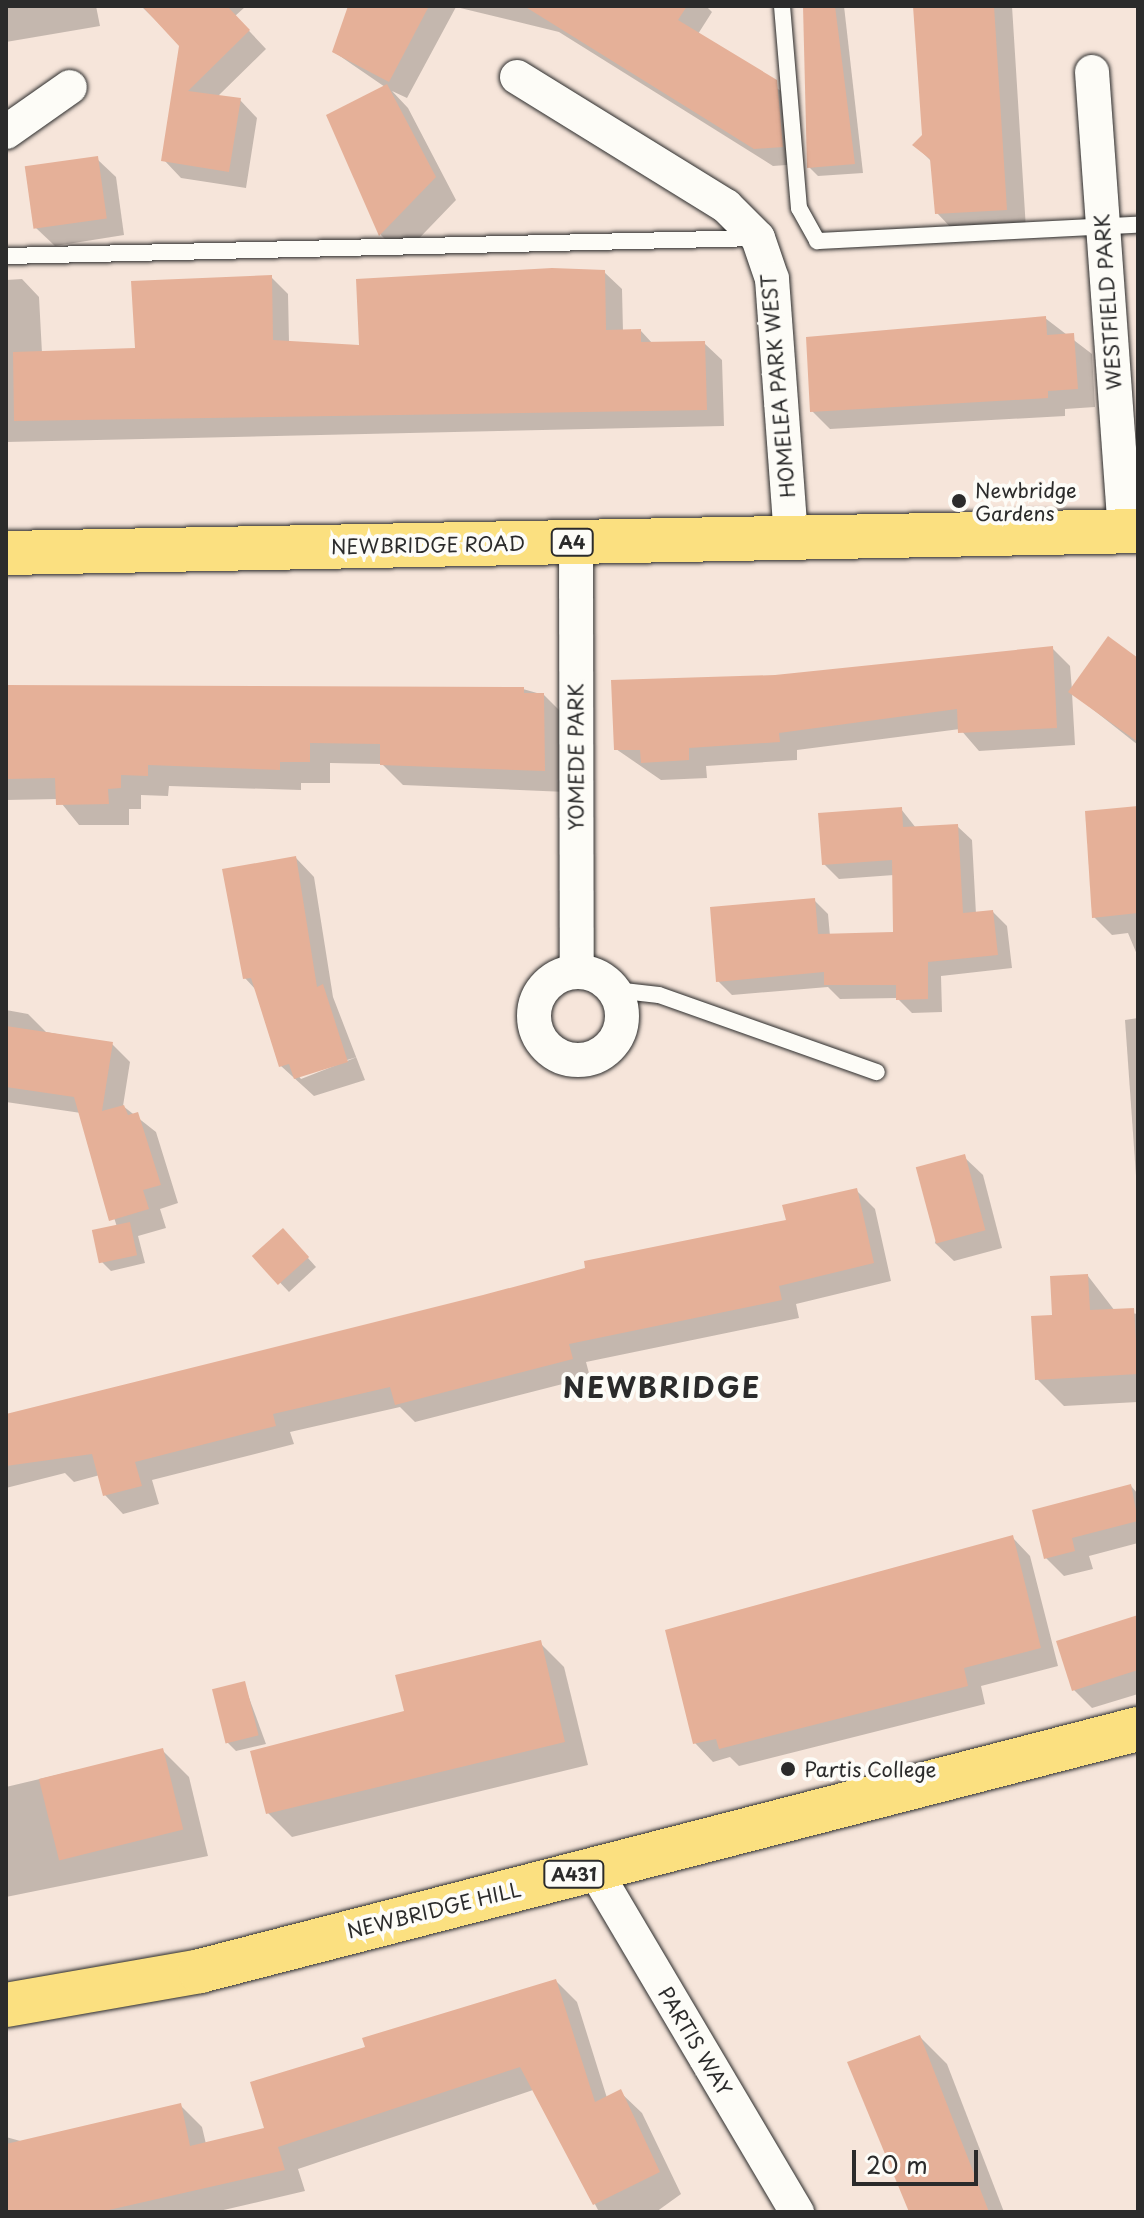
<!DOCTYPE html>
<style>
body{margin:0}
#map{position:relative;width:1144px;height:2218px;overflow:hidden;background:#f6e5da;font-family:"Playpen Sans",sans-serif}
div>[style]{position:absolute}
.shadow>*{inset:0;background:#0003}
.building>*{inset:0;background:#e5b098;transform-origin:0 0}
.roads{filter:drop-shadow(0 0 2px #2b2b2b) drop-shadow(0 0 2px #2b2b2b)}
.lane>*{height:16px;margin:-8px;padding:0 8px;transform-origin:8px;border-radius:8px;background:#fdfcf7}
.street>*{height:34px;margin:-17px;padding:0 17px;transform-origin:17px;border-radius:17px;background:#fdfcf7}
.street>.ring{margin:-17px;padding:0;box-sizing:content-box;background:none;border:34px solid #fdfcf7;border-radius:50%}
.primary>*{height:44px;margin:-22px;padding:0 22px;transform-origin:22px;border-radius:22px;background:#fbe080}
.dots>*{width:22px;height:22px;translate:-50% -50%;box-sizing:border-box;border:4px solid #fdfcf7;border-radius:50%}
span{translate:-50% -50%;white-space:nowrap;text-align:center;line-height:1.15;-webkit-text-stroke:8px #fdfcf7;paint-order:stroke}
.shield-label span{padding:2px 6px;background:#fdfcf7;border:2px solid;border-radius:6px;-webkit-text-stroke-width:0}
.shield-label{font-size:18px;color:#2b2b2b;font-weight:700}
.street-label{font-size:20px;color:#2b2b2b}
.poi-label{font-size:20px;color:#2b2b2b}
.left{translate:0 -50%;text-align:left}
.district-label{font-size:28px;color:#2b2b2b;font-weight:700;letter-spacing:2px}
.frame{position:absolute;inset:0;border:8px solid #2b2b2b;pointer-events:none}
.scale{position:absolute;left:852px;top:2150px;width:126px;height:36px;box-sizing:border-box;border:4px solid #2b2b2b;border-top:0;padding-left:10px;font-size:24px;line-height:28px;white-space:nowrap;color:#2b2b2b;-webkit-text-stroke:6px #fdfcf7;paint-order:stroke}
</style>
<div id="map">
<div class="shadow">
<div style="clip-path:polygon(6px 6px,96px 6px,100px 26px,6px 42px)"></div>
<div style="clip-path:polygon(141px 6px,245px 7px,235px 16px,266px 49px,217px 97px,240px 100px,257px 118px,246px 188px,181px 178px,164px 160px,181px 45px)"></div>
<div style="clip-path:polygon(351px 6px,706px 6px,712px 12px,698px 34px,794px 100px,800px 164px,773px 166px,559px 32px,456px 7px,407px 98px,392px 91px,408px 108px,456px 200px,402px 256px,381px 235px,329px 116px,385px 87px,334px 52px)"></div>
<div style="clip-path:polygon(805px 6px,844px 6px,863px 173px,818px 176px,809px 167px)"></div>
<div style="clip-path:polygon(918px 6px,1012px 6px,1026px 229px,956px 233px,937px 213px,933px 163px,915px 145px,924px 136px)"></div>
<div style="clip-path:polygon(97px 159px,116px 177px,124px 235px,55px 246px,36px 228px)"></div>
<div style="clip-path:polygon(604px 272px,622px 289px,623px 332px,641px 331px,653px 344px,704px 343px,722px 360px,724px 426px,6px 442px,6px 280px,22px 279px,39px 297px,42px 353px,137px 350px,271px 277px,288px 294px,289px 342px,362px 347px)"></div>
<div style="clip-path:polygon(1045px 318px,1092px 354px,1095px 407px,1065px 409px,1065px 416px,830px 429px,812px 411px)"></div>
<div style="clip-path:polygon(1052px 648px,1070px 666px,1072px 690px,1138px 660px,1138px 745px,1072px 693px,1075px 745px,979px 751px,960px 729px,797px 750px,797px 760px,706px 766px,707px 778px,661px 780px,616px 749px,775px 677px)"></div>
<div style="clip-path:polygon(6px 689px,523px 689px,544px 695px,565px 716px,566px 792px,403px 785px,382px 764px,330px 763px,330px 783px,301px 783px,301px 790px,169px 786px,168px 796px,141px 795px,141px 809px,129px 809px,129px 825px,79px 825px,58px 799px,6px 800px)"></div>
<div style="clip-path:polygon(1138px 808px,1138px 957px,1128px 933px,1112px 935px,1094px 917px)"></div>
<div style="clip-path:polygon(901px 809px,916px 828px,957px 826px,972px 840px,976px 914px,993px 912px,1007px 926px,1012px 968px,941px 976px,942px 1012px,912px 1013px,897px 998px,840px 999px,828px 987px,732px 995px,718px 981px,814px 900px,828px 914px,830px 936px,895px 934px,894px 875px,839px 879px,824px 864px)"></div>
<div style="clip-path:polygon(evenodd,296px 858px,314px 877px,333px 997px,365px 1080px,314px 1096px,281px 1066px,257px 991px,245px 978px,296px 858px,357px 1057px,301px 1079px,298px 1075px,357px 1057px)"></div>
<div style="clip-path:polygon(6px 1010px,28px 1014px,46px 1032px,112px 1044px,130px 1062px,123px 1106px,156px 1132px,178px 1203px,160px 1209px,166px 1228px,138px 1236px,145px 1263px,111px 1271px,102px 1262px,117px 1227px,81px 1113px,6px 1102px)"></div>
<div style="clip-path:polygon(1138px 1018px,1138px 1204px,1125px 1020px)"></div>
<div style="clip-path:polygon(964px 1157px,983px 1175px,1002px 1248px,954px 1261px,935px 1243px)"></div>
<div style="clip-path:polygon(856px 1190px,875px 1209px,891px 1281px,796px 1304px,799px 1318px,586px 1362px,590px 1377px,415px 1422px,400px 1407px,290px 1432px,294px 1444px,152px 1480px,159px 1504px,123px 1514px,105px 1495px,100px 1475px,74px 1482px,65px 1473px,6px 1488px,6px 1415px,788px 1222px)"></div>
<div style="clip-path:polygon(291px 1239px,316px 1267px,289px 1292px,255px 1256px)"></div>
<div style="clip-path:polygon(1088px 1276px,1115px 1311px,1138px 1314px,1138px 1402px,1064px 1406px,1037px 1379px,1054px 1317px)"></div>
<div style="clip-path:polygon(1131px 1486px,1138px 1494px,1138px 1543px,1089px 1556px,1093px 1569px,1064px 1576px,1046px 1558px)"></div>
<div style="clip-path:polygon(1012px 1537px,1030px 1556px,1058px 1666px,981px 1686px,985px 1704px,739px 1766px,730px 1757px,713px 1762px,695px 1743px)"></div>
<div style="clip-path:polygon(1138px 1617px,1138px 1694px,1092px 1708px,1074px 1690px)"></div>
<div style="clip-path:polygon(540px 1643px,564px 1667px,588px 1765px,292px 1837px,268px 1813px,406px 1713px)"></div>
<div style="clip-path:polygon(244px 1684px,266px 1744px,236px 1751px,227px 1742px)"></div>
<div style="clip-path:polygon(162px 1750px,189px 1777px,208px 1856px,6px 1897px,6px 1787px)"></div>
<div style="clip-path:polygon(556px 1981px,577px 2002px,607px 2098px,620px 2092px,642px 2113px,681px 2194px,656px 2212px,599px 2212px,536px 2089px,298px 2169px,305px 2191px,215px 2212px,6px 2212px,6px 2137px,24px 2142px,180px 2105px,202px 2127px,206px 2144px,266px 2129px,367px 2048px)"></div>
<div style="clip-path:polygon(920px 2037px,947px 2064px,1004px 2212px,911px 2212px)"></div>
</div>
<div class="building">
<div style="clip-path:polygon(142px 6px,227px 6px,250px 30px,188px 91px,241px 98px,229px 172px,161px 161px,179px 46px)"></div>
<div style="clip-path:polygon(348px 6px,429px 6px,389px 82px,332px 52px)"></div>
<div style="clip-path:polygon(524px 6px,687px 6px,678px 20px,777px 80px,783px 147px,754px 149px)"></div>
<div style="clip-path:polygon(803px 6px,835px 6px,855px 164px,807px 168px)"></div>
<div style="clip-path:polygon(913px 6px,994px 6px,1007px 210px,935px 214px,930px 159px,912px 145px,922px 135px)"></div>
<div style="clip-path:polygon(387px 84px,436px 177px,379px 236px,326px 115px)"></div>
<div style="left:98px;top:156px;width:63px;height:74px;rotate:82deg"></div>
<div style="clip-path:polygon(552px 268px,605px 270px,606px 330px,641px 329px,641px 342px,705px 341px,707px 410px,14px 421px,13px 352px,135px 348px,131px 281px,272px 275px,273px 340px,359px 345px,356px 279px)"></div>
<div style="clip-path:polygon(1046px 316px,1047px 335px,1074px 333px,1078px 389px,1048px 391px,1048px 398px,810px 412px,806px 337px)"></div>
<div style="clip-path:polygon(1108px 636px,1138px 658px,1138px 742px,1068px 692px)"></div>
<div style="clip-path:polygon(1053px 646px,1057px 728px,958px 733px,957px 709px,779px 733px,780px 742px,689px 748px,689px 760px,641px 763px,640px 750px,614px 750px,611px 680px,775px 675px)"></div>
<div style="clip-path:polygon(6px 685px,524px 687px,524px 693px,544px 693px,545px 771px,380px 765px,380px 744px,310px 743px,310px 762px,280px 762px,280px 770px,148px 765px,148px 776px,121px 775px,121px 788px,108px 789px,109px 804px,56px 805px,55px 778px,7px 779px)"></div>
<div style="clip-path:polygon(1138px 806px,1138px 913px,1092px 918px,1085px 811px)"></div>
<div style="clip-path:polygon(902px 807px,903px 827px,958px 824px,963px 913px,993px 910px,998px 955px,928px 962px,928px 999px,896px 1000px,896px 985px,824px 985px,824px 972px,716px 982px,710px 907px,815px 898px,818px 934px,893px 932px,892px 860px,822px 865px,818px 813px)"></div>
<div style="clip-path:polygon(296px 856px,317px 987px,323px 984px,348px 1062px,294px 1079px,289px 1064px,279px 1067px,251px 978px,243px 979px,222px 869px)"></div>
<div style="clip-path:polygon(6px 1026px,113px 1042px,102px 1111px,124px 1105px,128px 1115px,138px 1112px,161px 1185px,143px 1190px,149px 1209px,109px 1221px,74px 1097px,6px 1087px)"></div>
<div style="left:965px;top:1154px;width:79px;height:51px;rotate:75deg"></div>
<div style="clip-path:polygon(857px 1188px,874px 1263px,779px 1286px,782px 1300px,569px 1344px,573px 1359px,395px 1405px,390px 1387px,273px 1414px,276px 1426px,135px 1462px,142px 1486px,103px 1496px,92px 1454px,6px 1466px,6px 1414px,483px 1295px,585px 1268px,584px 1261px,786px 1220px,782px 1205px)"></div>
<div style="left:130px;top:1222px;width:34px;height:39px;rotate:78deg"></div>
<div style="left:283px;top:1228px;width:39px;height:42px;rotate:48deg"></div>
<div style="clip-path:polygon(1088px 1274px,1090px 1310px,1134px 1308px,1138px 1374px,1035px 1380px,1031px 1316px,1052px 1315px,1050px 1276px)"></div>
<div style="clip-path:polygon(1131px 1484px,1138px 1521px,1072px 1538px,1075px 1551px,1044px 1559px,1032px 1510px)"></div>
<div style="clip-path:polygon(1013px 1535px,1041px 1648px,964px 1668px,968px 1686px,719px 1749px,716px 1739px,693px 1744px,665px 1630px)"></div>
<div style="clip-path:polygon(1138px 1615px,1138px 1670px,1072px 1691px,1056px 1641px)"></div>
<div style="clip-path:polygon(541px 1640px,565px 1742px,266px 1814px,250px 1751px,404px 1711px,395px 1675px)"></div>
<div style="left:245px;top:1681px;width:56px;height:34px;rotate:76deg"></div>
<div style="left:163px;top:1748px;width:84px;height:128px;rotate:76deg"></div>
<div style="clip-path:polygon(556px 1979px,595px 2102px,621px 2089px,660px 2172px,593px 2205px,520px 2067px,278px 2147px,285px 2170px,100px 2212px,6px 2212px,6px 2144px,181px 2103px,190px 2146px,264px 2128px,250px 2082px,365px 2047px,362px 2038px)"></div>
<div style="clip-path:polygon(920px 2035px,989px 2212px,909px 2212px,847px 2062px)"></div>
</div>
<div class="roads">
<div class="lane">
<div style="left:782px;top:6px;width:203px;rotate:85.2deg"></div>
<div style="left:799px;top:208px;width:38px;rotate:61deg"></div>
<div style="left:817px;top:241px;width:321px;rotate:-2.9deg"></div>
<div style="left:6px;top:256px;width:750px;rotate:-1.37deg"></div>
<div style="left:615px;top:990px;width:44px;rotate:6.5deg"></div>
<div style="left:659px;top:995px;width:231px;rotate:19.5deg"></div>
</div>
<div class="street">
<div style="left:1092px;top:72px;width:461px;rotate:85.9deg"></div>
<div style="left:517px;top:77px;width:246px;rotate:31.7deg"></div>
<div style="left:726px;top:206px;width:45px;rotate:45deg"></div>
<div style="left:758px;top:238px;width:43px;rotate:71.1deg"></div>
<div style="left:772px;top:279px;width:260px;rotate:85.8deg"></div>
<div style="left:6px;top:132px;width:78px;rotate:-35.1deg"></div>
<div style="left:576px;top:542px;width:429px;rotate:89.9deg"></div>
<div class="ring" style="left:534px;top:972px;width:54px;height:54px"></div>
<div style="left:594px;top:1869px;width:399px;rotate:59.4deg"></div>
</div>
<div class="primary">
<div style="left:6px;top:553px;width:1132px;rotate:-1.11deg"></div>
<div style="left:6px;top:2005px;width:197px;rotate:-9.9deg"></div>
<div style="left:200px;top:1971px;width:969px;rotate:-14.47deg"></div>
</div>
</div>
<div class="dots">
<div style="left:959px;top:501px;background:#2b2b2b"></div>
<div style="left:788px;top:1769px;background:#2b2b2b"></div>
</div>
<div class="shield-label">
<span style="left:572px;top:542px">A4</span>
<span style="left:574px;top:1874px">A431</span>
</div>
<div class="street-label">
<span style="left:1108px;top:302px;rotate:-94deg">WESTFIELD PARK</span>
<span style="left:778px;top:386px;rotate:-95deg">HOMELEA PARK WEST</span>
<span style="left:428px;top:545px;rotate:-1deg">NEWBRIDGE ROAD</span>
<span style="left:576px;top:757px;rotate:-90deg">YOMEDE PARK</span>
<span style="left:434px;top:1910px;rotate:-14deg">NEWBRIDGE HILL</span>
<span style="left:695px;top:2041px;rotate:59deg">PARTIS WAY</span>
</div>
<div class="poi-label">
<span class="left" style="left:975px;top:502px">Newbridge<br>Gardens</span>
<span class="left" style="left:804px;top:1769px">Partis College</span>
</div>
<div class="district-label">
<span style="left:662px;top:1387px">NEWBRIDGE</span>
</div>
<div class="frame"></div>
<div class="scale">20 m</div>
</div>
